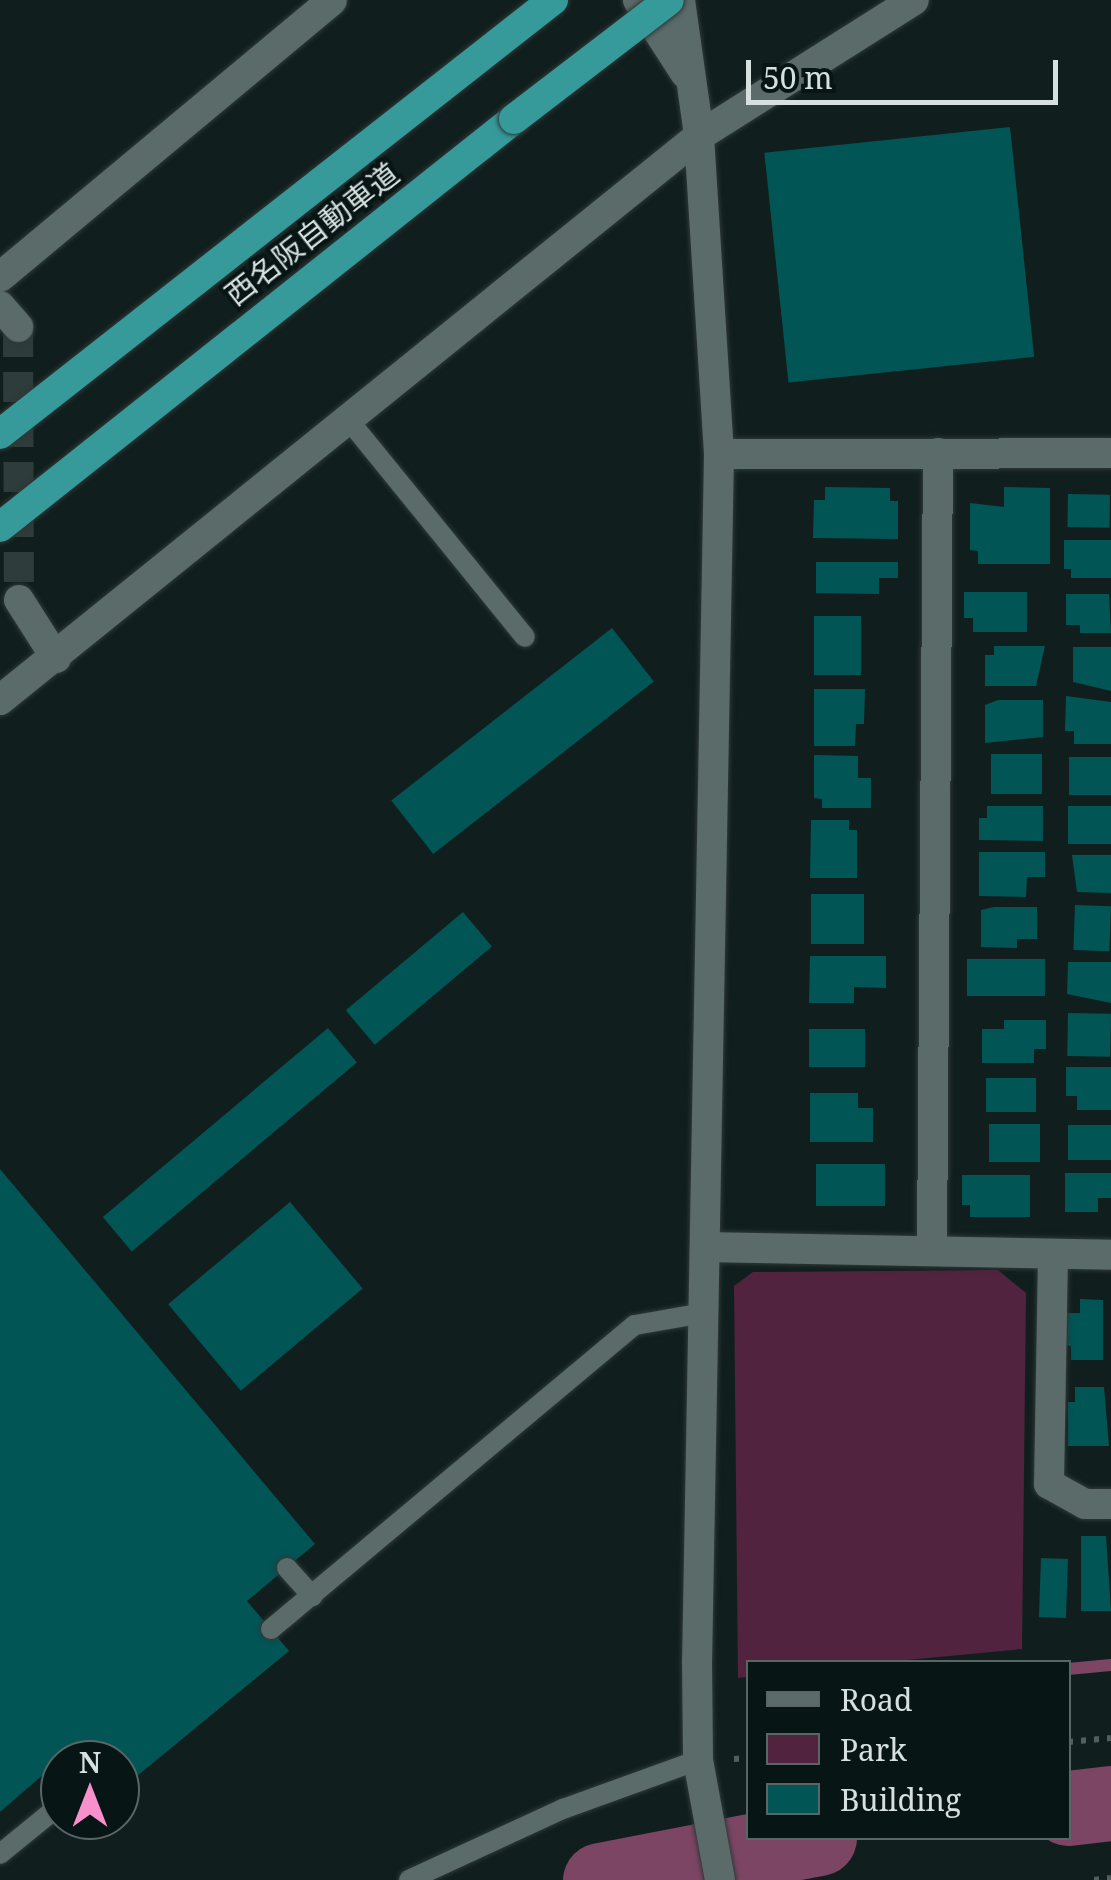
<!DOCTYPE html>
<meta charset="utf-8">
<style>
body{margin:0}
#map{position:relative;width:1111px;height:1880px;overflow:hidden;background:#101f1e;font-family:"Noto Serif","Noto Sans JP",serif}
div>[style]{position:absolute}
.green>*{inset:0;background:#51233e}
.stream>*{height:12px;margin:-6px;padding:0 6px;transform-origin:6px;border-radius:6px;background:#7c4564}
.river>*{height:75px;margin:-37.5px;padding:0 37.5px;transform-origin:37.5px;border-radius:37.5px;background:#7c4564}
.building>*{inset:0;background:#025555;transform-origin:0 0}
.minor-tunnel>*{height:30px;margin-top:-15px;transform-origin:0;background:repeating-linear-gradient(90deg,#2e3c3b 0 30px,transparent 0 45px)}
.path>*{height:6px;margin-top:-3px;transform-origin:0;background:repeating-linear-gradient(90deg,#525f5e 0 5px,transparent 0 13px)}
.roads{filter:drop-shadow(0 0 2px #2f3837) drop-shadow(0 0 2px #2f3837)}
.service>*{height:20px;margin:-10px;padding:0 10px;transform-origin:10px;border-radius:10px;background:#5a6b6a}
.minor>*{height:30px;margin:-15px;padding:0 15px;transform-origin:15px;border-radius:15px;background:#5a6b6a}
.tertiary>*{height:30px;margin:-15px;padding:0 15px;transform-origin:15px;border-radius:15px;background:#5a6b6a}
.motorway>*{height:30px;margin:-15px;padding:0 15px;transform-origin:15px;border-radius:15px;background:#369a9a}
.bridges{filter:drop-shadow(0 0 2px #2f3837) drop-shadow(0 0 2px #2f3837)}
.motorway-bridge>*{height:30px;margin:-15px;padding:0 15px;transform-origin:15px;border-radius:15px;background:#369a9a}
span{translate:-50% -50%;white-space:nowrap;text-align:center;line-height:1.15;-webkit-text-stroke:8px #071515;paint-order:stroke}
.street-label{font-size:30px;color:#d6e0df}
.legend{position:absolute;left:746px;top:1660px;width:325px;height:180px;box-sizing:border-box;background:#071515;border:2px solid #5a6666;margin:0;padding:12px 18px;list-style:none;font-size:30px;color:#d6e0df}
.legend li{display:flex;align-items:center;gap:20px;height:50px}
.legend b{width:50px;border:2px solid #5a6666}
.north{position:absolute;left:40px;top:1740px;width:100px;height:100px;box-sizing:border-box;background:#071515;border:2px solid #5a6666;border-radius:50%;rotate:0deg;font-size:28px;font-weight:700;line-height:40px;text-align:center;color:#d6e0df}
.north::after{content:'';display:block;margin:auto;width:35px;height:45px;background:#f890cc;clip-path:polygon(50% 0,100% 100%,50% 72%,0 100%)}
.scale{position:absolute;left:746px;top:60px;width:312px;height:45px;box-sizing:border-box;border:5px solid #d6e0df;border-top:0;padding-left:12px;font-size:30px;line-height:35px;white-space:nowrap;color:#d6e0df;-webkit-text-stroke:8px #071515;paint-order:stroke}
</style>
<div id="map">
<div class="green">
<div style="clip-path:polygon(998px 1270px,1026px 1293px,1022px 1649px,886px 1662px,748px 1662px,748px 1677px,738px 1678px,734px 1286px,753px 1272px)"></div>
</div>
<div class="stream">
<div style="left:1068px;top:1669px;width:43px;rotate:-5.3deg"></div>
<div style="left:760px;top:1844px;width:6px;rotate:-72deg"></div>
</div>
<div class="river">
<div style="left:1068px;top:1808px;width:43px;rotate:-6.6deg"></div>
<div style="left:600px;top:1880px;width:223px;rotate:-10.9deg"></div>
</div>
<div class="building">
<div style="left:1010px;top:127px;width:231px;height:247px;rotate:84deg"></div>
<div style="clip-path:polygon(825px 487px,890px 488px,890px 501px,898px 501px,898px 539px,813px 538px,814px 500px,825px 500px)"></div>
<div style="clip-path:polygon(1004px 487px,1050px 488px,1050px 564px,978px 564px,978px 551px,970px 550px,970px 503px,1004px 507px)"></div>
<div style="left:1068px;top:494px;width:42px;height:33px;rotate:1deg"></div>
<div style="clip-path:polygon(1064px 540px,1111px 540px,1111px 578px,1071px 578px,1071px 569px,1064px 569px)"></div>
<div style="clip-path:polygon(816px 562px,898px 562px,898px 578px,879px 578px,879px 594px,816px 593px)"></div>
<div style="clip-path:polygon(964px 592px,1027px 592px,1027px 632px,973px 632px,973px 618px,964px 618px)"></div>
<div style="clip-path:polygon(1066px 594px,1109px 594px,1111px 633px,1080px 633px,1080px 625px,1066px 625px)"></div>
<div style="left:814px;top:616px;width:47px;height:59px"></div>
<div style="left:612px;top:628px;width:68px;height:280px;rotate:52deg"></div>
<div style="clip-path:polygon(994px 646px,1045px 646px,1036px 686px,985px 686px,985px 655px,994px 655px)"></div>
<div style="clip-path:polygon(1073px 647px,1111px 647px,1111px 691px,1073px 682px)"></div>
<div style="clip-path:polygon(814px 689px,865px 689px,864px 724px,856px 724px,855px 746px,814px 746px)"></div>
<div style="clip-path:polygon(1066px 696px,1111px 702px,1111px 744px,1074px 744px,1074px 731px,1065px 731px)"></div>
<div style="clip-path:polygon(998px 700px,1043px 700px,1043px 737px,985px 743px,985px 705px)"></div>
<div style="left:991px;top:754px;width:51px;height:40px"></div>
<div style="clip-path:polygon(814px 755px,858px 756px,858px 778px,871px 778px,871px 808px,822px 808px,822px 799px,814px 798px)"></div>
<div style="left:1069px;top:757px;width:42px;height:38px"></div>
<div style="clip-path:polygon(987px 806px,1043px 806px,1043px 841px,979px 840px,979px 818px,987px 818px)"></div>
<div style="left:1068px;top:806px;width:43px;height:38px"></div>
<div style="clip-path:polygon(811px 820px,849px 820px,849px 830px,857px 830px,857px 878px,810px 878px)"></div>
<div style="clip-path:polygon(979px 852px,1045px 852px,1045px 877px,1027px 877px,1026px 897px,979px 896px)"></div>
<div style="clip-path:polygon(1072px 855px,1111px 855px,1111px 893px,1077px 892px)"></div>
<div style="left:811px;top:894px;width:53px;height:50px"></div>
<div style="left:1075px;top:905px;width:36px;height:45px;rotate:2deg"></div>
<div style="clip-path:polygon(994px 907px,1037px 907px,1037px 939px,1017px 939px,1017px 948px,981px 947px,981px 910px)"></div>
<div style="left:463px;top:912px;width:45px;height:153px;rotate:50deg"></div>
<div style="clip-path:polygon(810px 956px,886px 956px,886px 988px,854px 987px,854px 1003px,809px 1003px)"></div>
<div style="left:967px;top:959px;width:78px;height:37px"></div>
<div style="clip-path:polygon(1068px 962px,1111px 962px,1111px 1003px,1067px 994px)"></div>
<div style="left:1068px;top:1013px;width:43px;height:43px;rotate:1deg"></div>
<div style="clip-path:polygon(1004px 1020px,1046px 1020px,1046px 1049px,1034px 1049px,1034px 1063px,982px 1063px,982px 1029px,1004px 1029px)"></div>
<div style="left:328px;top:1028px;width:45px;height:294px;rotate:50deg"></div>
<div style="left:809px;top:1029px;width:56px;height:38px"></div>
<div style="clip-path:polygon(1066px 1067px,1111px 1067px,1111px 1110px,1077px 1110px,1077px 1096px,1066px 1096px)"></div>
<div style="left:986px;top:1078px;width:50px;height:34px"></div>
<div style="clip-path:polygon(810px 1093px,858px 1093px,858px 1108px,873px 1108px,873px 1142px,810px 1142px)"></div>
<div style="left:989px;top:1124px;width:51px;height:38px"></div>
<div style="left:1068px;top:1125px;width:43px;height:35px"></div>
<div style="left:816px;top:1164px;width:69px;height:42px"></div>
<div style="clip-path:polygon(0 1169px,315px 1544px,247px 1601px,289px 1651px,120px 1790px,120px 1760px,60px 1760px,0 1812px)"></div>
<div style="clip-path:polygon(1065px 1173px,1111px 1173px,1111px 1198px,1098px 1198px,1098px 1212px,1065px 1212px)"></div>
<div style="clip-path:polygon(962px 1175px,1030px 1175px,1030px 1217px,970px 1217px,970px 1205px,962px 1205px)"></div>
<div style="left:290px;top:1202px;width:113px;height:159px;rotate:50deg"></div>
<div style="clip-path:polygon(1080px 1299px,1103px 1300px,1103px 1360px,1071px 1360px,1071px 1346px,1065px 1345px,1066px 1313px,1080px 1313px)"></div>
<div style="clip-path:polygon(1075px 1387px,1104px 1387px,1109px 1446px,1068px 1446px,1068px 1402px,1075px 1402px)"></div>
<div style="clip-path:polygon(1081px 1536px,1106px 1536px,1111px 1611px,1081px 1611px)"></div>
<div style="left:1041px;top:1558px;width:27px;height:59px;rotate:2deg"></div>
</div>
<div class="minor-tunnel">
<div style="left:18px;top:327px;width:273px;rotate:89.8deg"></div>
</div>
<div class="path">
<div style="left:1068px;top:1742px;width:43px;rotate:-5.3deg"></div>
<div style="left:734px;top:1759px;width:14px;rotate:-4deg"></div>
<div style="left:1094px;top:1880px;width:17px;rotate:-7deg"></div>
</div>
<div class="roads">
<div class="service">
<div style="left:347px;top:418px;width:282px;rotate:50.9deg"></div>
<div style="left:287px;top:1568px;width:38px;rotate:48deg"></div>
<div style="left:271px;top:1629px;width:474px;rotate:-39.9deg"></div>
<div style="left:635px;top:1325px;width:69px;rotate:-10deg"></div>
<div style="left:0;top:1854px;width:77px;rotate:-39.2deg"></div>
<div style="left:409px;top:1880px;width:170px;rotate:-24.8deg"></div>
<div style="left:563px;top:1809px;width:144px;rotate:-19.9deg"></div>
</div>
<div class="minor">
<div style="left:0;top:277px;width:432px;rotate:-39.8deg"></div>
<div style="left:0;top:306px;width:28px;rotate:49deg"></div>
<div style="left:19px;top:600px;width:69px;rotate:57.5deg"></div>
<div style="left:0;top:700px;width:898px;rotate:-38.9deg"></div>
<div style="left:699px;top:136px;width:254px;rotate:-32.3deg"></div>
<div style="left:706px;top:1247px;width:405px;rotate:1.1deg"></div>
<div style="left:932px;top:1249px;width:796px;rotate:-89.57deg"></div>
<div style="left:1053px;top:1255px;width:229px;rotate:91deg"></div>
<div style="left:1049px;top:1484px;width:41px;rotate:29.1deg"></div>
<div style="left:1085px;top:1504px;width:26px"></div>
</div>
<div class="tertiary">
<div style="left:638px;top:0;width:87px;rotate:57.2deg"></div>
<div style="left:680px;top:0;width:137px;rotate:82deg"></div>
<div style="left:699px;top:136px;width:319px;rotate:86.4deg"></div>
<div style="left:719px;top:454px;width:1207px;rotate:91.04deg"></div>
<div style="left:697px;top:1661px;width:99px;rotate:89.4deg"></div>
<div style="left:698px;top:1760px;width:122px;rotate:79.6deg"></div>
<div style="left:719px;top:454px;width:392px;rotate:-0.1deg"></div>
</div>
<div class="motorway">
<div style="left:0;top:434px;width:703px;rotate:-38.13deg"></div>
<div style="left:0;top:527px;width:656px;rotate:-38.44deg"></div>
</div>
</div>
<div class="bridges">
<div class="motorway-bridge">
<div style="left:514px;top:119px;width:195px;rotate:-37.5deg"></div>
</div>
</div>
<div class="street-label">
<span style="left:312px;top:234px;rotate:-38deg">西名阪自動車道</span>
</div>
<ul class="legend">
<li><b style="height:12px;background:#5a6b6a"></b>Road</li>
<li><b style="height:28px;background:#51233e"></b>Park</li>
<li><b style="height:28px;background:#025555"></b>Building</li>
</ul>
<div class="north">N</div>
<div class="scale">50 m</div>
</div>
